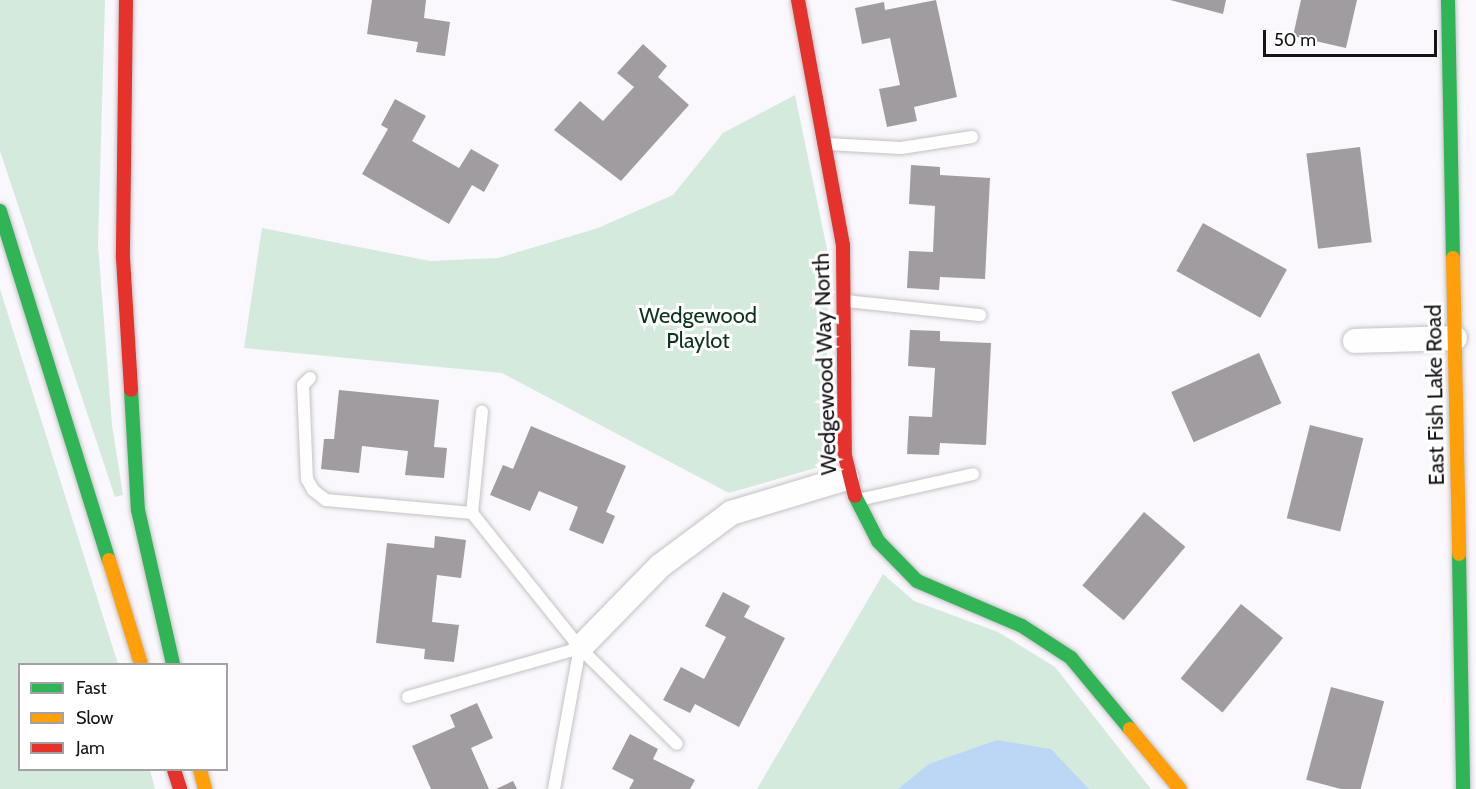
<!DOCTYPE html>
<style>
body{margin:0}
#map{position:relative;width:1476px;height:789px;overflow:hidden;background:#faf8fc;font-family:Cabin,sans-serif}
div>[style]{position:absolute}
.green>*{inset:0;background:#d3eadc}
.water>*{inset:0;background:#bcd6f6}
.building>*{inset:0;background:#a09c9f;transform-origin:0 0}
.roads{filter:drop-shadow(0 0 2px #c4c1c6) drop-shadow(0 0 2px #c4c1c6)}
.lane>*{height:12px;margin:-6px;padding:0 6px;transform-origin:6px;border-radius:6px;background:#fefeff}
.street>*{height:24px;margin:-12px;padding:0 12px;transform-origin:12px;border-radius:12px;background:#fefeff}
.fast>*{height:14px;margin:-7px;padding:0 7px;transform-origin:7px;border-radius:7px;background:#30b455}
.slow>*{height:14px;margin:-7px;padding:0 7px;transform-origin:7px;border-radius:7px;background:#ff9f0a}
.jam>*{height:14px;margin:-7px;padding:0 7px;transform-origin:7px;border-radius:7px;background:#e5322d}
span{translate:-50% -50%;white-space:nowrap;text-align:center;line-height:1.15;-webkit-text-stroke:6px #fff;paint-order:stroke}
.park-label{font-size:22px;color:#0b351d}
.street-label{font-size:22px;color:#171418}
.legend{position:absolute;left:18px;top:663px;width:210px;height:108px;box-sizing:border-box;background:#fff;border:2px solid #a2a1a3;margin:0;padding:8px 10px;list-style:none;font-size:18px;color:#171418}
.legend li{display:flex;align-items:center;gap:12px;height:30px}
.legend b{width:30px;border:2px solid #a2a1a3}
.scale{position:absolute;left:1263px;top:30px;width:174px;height:27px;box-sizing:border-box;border:3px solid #171418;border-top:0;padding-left:8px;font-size:18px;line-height:21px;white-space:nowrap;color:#171418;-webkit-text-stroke:4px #fff;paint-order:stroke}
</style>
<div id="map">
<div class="green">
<div style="clip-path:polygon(0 0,105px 0,98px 245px,112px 425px,123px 495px,115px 497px,0 151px)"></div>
<div style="clip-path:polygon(795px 95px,828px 254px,826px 465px,729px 493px,502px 373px,244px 348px,262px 228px,430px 261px,498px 258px,598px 228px,673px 195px,723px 133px)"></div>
<div style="clip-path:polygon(0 289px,118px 664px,20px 664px,20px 770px,150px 770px,155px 789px,0 789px)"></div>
<div style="clip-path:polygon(883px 574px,914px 601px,998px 632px,1055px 667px,1151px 789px,757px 789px)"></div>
</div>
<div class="water">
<div style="clip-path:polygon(997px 740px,1051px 749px,1089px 789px,898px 789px,929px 764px)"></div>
</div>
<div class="building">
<div style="clip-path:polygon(372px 0,426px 0,424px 18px,450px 22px,445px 56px,416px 52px,418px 42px,367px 34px)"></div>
<div style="clip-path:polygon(936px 0,957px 97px,914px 107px,917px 121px,887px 127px,879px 89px,900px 85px,890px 38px,862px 44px,855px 8px,884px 2px,885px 10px)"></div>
<div style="clip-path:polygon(1170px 0,1226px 0,1223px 14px)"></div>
<div style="clip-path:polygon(1301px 0,1357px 0,1346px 48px,1293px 36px)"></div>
<div style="clip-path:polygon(643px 44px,667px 66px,658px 77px,689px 105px,621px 181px,554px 130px,580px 101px,603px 121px,634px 87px,617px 73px)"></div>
<div style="clip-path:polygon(395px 99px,426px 116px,412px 141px,459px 168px,471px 149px,499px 165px,484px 192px,472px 185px,449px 224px,362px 174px,388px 129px,381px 125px)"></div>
<div style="left:1360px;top:147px;width:96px;height:54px;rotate:83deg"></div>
<div style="clip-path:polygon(911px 165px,940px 167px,940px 175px,990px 178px,985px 279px,940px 277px,939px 290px,907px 288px,909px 251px,933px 252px,935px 206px,909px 204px)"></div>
<div style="left:1203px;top:223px;width:96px;height:55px;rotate:29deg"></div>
<div style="clip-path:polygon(910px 330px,940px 331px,940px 341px,991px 343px,986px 445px,940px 443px,939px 455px,907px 454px,909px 416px,932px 417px,935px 368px,908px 366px)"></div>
<div style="left:1259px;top:353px;width:55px;height:96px;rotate:66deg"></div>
<div style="clip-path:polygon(339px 390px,439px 400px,434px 447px,447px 448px,444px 478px,405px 475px,408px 451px,362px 446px,359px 473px,321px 469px,324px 439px,334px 439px)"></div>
<div style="left:1310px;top:425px;width:55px;height:96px;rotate:14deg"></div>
<div style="clip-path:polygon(531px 426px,626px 466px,606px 512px,615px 516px,603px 544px,569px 530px,578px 507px,539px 491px,530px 511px,490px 495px,503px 465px,513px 469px)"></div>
<div style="left:1144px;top:512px;width:54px;height:96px;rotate:40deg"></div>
<div style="clip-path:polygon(435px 536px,466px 540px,461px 578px,437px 575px,432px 622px,459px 625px,454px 662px,424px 659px,425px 649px,376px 643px,387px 543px,434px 548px)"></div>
<div style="clip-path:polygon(723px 592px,750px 606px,744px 617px,785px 638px,739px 727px,695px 704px,690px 713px,663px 700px,681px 667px,704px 679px,726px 637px,705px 626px)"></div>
<div style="left:1241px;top:604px;width:54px;height:96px;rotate:39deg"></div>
<div style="left:1331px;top:687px;width:55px;height:96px;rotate:15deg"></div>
<div style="clip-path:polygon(477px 703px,493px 738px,471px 748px,489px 789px,431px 789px,412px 746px,455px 727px,450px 715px)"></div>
<div style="clip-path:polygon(630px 734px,658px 749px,653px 759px,695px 780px,690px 789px,629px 789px,634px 780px,612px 769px)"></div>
<div style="clip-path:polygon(513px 781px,517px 789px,496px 789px)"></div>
</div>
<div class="roads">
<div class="lane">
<div style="left:827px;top:144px;width:74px;rotate:3.1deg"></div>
<div style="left:901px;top:148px;width:72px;rotate:-8.8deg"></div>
<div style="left:846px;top:301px;width:135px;rotate:6deg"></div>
<div style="left:310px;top:378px;width:10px;rotate:135deg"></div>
<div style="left:303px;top:385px;width:94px;rotate:87.6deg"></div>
<div style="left:307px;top:479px;width:13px;rotate:61deg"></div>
<div style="left:313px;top:490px;width:16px;rotate:38deg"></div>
<div style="left:326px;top:500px;width:147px;rotate:5.1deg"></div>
<div style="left:472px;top:513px;width:173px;rotate:51.3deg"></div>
<div style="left:580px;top:648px;width:136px;rotate:44.7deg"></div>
<div style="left:858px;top:500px;width:118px;rotate:-12.7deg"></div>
<div style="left:472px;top:513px;width:102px;rotate:-84.4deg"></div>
<div style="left:408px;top:697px;width:179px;rotate:-15.9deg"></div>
<div style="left:554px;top:789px;width:143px;rotate:-79.6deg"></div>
</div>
<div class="street">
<div style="left:1355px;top:341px;width:100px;rotate:-1.7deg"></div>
<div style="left:580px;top:648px;width:115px;rotate:-45.7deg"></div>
<div style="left:660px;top:566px;width:89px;rotate:-36.7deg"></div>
<div style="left:731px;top:513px;width:121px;rotate:-16.8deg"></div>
</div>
<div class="fast">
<div style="left:1448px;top:0;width:258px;rotate:88.9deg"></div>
<div style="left:0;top:211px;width:366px;rotate:72.7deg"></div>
<div style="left:131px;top:390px;width:120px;rotate:86.7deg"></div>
<div style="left:138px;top:510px;width:158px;rotate:77.2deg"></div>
<div style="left:855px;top:496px;width:51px;rotate:62.9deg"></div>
<div style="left:878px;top:541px;width:56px;rotate:45.7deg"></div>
<div style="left:917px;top:581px;width:114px;rotate:23.2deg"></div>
<div style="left:1022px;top:626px;width:59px;rotate:33.1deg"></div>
<div style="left:1071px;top:658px;width:92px;rotate:50.3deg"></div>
<div style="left:1459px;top:554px;width:235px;rotate:89deg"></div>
</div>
<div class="slow">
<div style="left:1453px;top:258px;width:296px;rotate:88.8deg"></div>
<div style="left:109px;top:560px;width:109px;rotate:72.9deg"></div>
<div style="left:1130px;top:729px;width:78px;rotate:50.2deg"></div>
<div style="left:200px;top:770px;width:20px;rotate:75deg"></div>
</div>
<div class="jam">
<div style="left:126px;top:0;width:258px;rotate:90.7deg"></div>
<div style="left:123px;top:258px;width:132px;rotate:86.5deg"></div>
<div style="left:798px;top:0;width:249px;rotate:79.6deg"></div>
<div style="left:843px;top:245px;width:211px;rotate:89.5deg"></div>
<div style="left:845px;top:456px;width:41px;rotate:76deg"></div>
<div style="left:174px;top:770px;width:20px;rotate:72deg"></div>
</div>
</div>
<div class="park-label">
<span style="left:698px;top:328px">Wedgewood<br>Playlot</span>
</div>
<div class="street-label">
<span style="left:825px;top:364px;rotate:-92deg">Wedgewood Way North</span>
<span style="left:1435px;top:395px;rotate:-91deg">East Fish Lake Road</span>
</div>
<ul class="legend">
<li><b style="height:8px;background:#30b455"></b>Fast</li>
<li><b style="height:8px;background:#ff9f0a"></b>Slow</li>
<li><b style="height:8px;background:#e5322d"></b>Jam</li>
</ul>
<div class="scale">50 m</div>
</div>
